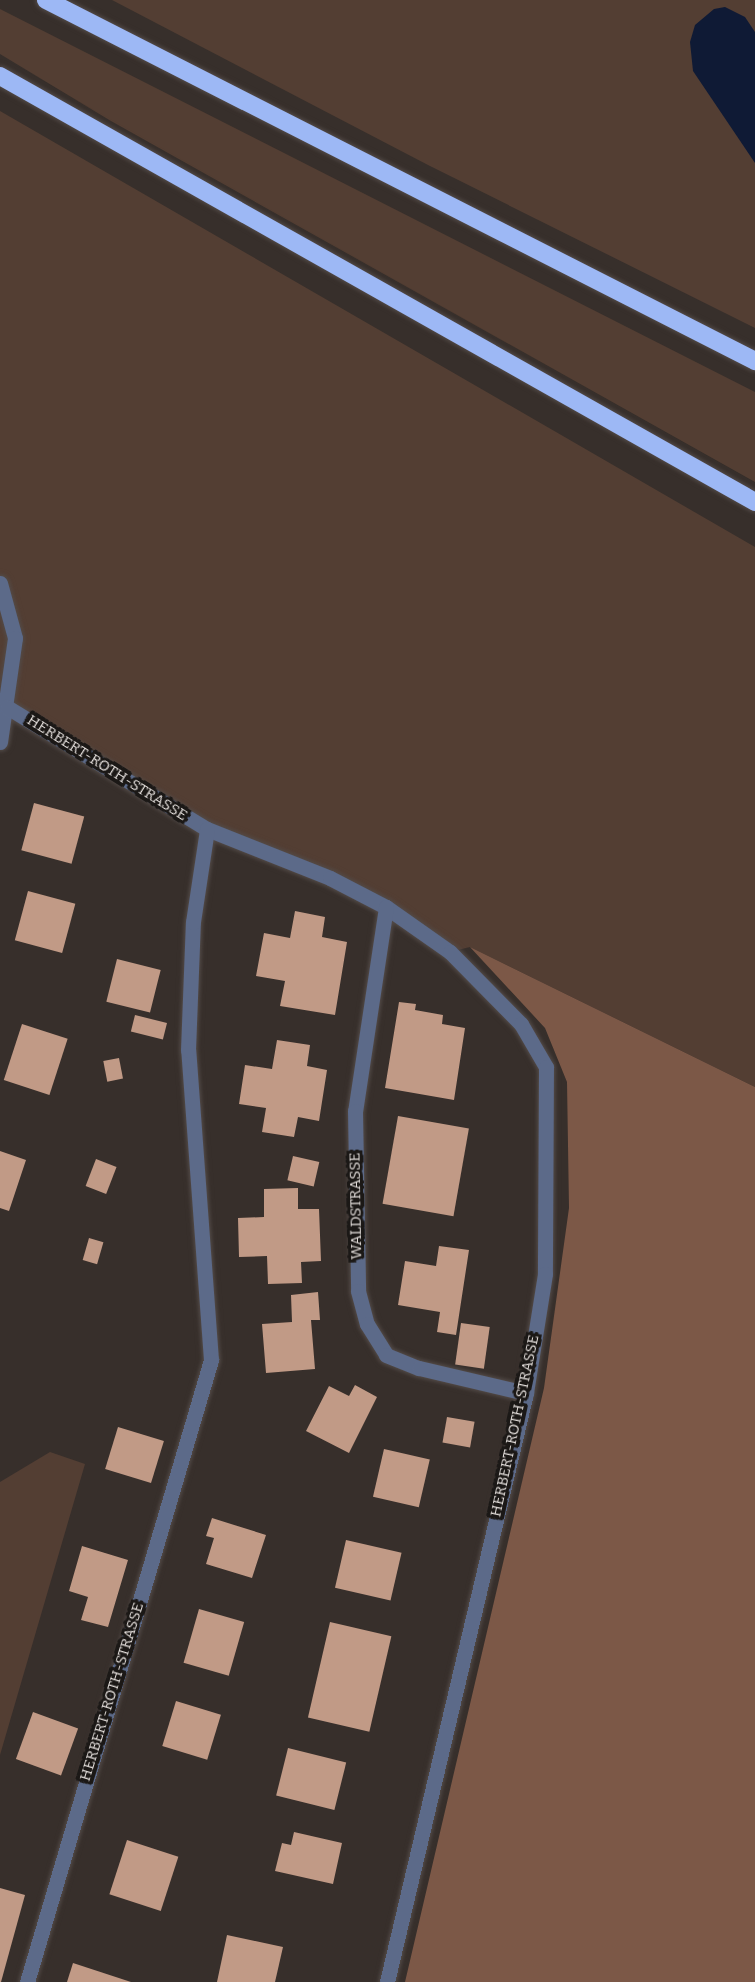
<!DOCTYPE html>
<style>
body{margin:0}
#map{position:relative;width:755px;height:1982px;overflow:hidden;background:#372f2b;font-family:Bitter,serif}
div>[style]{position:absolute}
.green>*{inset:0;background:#533e33}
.forest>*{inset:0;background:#7c5847}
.water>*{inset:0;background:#0f1a35}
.building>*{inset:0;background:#c19a86;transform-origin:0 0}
.roads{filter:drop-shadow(0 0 2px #534b48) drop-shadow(0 0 2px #534b48)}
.minor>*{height:15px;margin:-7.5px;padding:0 7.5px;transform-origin:7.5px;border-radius:7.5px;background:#5c6a89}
.highway>*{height:18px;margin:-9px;padding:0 9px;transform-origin:9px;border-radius:9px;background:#9db8f5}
span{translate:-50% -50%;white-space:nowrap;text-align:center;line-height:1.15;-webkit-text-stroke:6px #1b1816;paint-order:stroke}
.street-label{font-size:15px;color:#e6e1de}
</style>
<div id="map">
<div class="green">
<div style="clip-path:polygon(112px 0,755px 0,755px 328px,428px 165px)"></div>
<div style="clip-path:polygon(0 9px,755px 392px,755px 482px,111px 121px,0 54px)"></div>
<div style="clip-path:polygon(0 111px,755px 547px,755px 1087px,470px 947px,450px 952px,386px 907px,207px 829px,0 705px)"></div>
<div style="clip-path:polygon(50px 1452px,85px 1464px,0 1755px,0 1482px)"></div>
</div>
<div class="forest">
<div style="clip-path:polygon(470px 947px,755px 1087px,755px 1982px,405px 1982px,544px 1388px,569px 1208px,567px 1082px,545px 1028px)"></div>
</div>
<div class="water">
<div style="clip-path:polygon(725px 7px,745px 17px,755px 32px,755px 163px,693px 71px,690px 42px,695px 25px,714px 9px)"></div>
</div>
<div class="building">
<div style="left:34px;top:803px;width:52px;height:49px;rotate:15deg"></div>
<div style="left:28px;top:891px;width:49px;height:51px;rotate:15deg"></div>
<div style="clip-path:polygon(295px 911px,325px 917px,322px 937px,347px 942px,335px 1015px,280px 1006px,285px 981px,256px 976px,264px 933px,290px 938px)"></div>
<div style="left:117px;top:959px;width:45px;height:44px;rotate:14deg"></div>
<div style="clip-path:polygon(399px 1002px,416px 1004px,415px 1010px,443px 1015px,442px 1024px,465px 1028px,454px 1100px,385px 1088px)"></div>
<div style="left:135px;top:1015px;width:33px;height:17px;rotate:14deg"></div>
<div style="left:22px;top:1024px;width:48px;height:59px;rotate:18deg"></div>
<div style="clip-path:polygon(277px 1040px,310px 1045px,307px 1066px,327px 1070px,319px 1121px,298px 1117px,294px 1137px,262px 1132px,266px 1108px,239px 1104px,245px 1065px,272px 1069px)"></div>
<div style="left:119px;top:1058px;width:21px;height:16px;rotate:79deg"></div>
<div style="left:398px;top:1116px;width:72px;height:89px;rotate:10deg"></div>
<div style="clip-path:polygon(0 1151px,26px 1160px,9px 1211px,0 1208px)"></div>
<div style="left:293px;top:1156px;width:27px;height:25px;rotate:13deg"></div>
<div style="left:96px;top:1159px;width:22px;height:29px;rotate:21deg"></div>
<div style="clip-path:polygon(298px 1188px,298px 1209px,319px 1209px,321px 1261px,301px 1262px,302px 1283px,268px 1284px,267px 1256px,239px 1257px,238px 1218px,264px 1217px,264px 1189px)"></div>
<div style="left:89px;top:1238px;width:15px;height:23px;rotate:16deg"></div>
<div style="clip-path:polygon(439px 1246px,469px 1250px,456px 1335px,437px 1332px,440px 1312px,398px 1305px,405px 1261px,436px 1266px)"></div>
<div style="clip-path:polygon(318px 1292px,320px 1320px,311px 1320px,315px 1369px,266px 1373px,262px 1324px,292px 1322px,291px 1295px)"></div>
<div style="left:461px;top:1323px;width:29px;height:42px;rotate:8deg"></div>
<div style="clip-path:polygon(355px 1385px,377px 1397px,349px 1453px,306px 1431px,329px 1386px,349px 1396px)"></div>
<div style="left:447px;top:1417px;width:28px;height:26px;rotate:10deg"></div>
<div style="left:118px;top:1427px;width:48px;height:44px;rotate:17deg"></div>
<div style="left:384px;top:1449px;width:47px;height:49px;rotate:13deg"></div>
<div style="clip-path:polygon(212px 1518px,266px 1535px,252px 1578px,206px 1564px,214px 1538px,206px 1536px)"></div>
<div style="left:346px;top:1540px;width:57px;height:49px;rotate:13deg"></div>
<div style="clip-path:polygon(82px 1546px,128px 1560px,108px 1627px,81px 1620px,88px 1597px,69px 1591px)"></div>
<div style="left:199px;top:1609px;width:47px;height:56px;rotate:16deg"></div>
<div style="left:330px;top:1622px;width:63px;height:98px;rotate:13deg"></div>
<div style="left:176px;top:1701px;width:47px;height:47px;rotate:17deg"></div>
<div style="left:33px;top:1712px;width:48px;height:50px;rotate:20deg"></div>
<div style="left:288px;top:1748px;width:60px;height:49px;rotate:14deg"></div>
<div style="clip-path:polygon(294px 1832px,342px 1843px,333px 1884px,275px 1871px,282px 1843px,291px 1845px)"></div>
<div style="left:127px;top:1840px;width:54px;height:57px;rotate:18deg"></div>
<div style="clip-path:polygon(0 1888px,25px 1895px,1px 1982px,0 1982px)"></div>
<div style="clip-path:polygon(227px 1935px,283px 1947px,275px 1982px,217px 1982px)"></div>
<div style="clip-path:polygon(73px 1963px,131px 1982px,67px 1982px)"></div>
</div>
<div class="roads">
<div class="minor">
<div style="left:0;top:583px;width:57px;rotate:74.7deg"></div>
<div style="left:15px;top:638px;width:105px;rotate:98.2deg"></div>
<div style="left:7px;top:707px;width:234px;rotate:31.4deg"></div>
<div style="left:207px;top:829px;width:132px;rotate:21.7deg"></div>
<div style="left:330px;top:878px;width:63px;rotate:27.4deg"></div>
<div style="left:386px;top:907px;width:78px;rotate:35.1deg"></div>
<div style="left:450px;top:952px;width:101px;rotate:45.4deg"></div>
<div style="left:521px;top:1024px;width:50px;rotate:59.8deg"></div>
<div style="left:546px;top:1067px;width:207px;rotate:90.3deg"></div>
<div style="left:545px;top:1274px;width:121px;rotate:99.1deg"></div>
<div style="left:526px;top:1393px;width:605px;rotate:103.28deg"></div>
<div style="left:386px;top:907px;width:206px;rotate:98.6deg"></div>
<div style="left:355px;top:1111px;width:180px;rotate:89deg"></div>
<div style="left:358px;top:1291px;width:34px;rotate:75deg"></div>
<div style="left:367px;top:1324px;width:36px;rotate:58deg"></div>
<div style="left:386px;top:1355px;width:35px;rotate:22deg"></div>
<div style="left:419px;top:1368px;width:110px;rotate:13.2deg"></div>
<div style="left:27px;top:1982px;width:649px;rotate:-73.52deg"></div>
<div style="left:211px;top:1360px;width:311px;rotate:-94.2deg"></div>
<div style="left:188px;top:1050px;width:128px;rotate:-87.8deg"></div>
<div style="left:193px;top:922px;width:94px;rotate:-81.4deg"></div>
</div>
<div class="highway">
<div style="left:46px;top:0;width:796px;rotate:26.98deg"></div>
<div style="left:0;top:76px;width:867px;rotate:29.43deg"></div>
</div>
</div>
<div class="street-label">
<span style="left:107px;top:768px;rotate:32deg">HERBERT-ROTH-STRASSE</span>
<span style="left:356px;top:1206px;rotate:-91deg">WALDSTRASSE</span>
<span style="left:515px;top:1426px;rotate:-78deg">HERBERT-ROTH-STRASSE</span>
<span style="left:112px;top:1692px;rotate:-73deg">HERBERT-ROTH-STRASSE</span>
</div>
</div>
